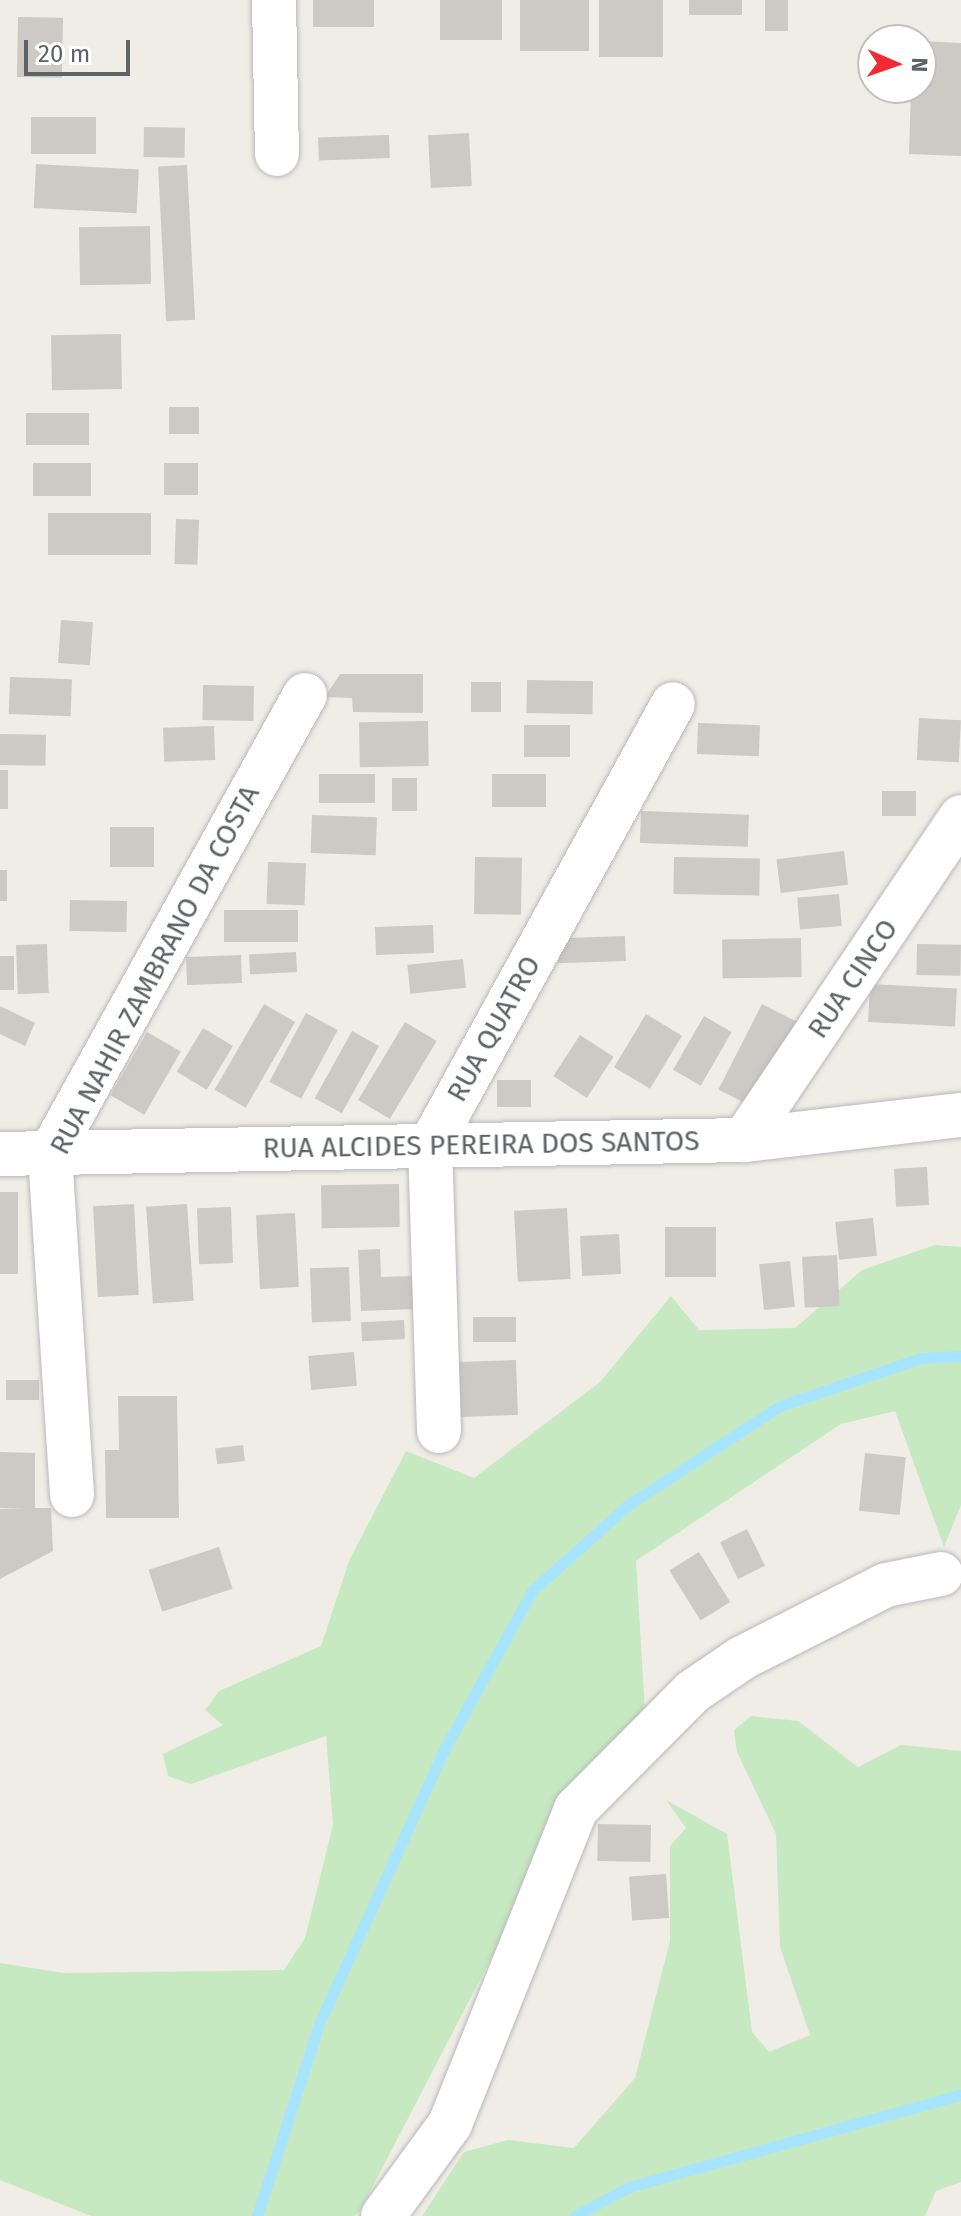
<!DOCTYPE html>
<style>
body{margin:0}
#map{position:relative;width:961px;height:2216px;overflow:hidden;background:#f0ede6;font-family:"Fira Sans",sans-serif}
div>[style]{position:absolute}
.green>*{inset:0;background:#c6e9c1}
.stream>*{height:11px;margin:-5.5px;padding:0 5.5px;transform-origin:5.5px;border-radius:5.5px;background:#a7e4ff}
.building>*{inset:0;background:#cdcac5;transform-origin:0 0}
.roads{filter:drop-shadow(0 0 2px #b6b9bd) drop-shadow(0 0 2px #b6b9bd)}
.minor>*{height:44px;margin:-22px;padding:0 22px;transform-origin:22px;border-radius:22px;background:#fff}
span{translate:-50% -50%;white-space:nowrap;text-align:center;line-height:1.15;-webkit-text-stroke:6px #fff;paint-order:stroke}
.street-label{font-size:28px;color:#5d6367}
.north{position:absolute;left:857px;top:24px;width:80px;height:80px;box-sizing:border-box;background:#fff;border:2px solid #bec1c2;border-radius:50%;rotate:92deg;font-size:22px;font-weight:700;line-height:32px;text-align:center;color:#5d6367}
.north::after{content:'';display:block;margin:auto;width:28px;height:36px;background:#f32933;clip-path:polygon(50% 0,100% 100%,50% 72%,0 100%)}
.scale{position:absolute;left:24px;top:40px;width:106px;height:36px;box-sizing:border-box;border:4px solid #5d6367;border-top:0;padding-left:10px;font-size:24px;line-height:28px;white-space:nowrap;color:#5d6367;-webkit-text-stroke:6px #fff;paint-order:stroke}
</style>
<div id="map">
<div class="green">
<div style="clip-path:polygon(935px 1245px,961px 1247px,961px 1505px,944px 1547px,895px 1411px,841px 1424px,636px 1561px,645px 1712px,499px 1943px,360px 2211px,354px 2216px,91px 2216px,0 2180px,0 1963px,64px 1973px,284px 1970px,305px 1938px,333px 1825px,326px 1736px,191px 1784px,168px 1776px,163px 1754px,223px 1725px,205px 1710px,219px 1691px,321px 1646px,349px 1561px,406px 1451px,474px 1478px,600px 1382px,671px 1296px,699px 1330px,795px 1328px,862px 1270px)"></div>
<div style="clip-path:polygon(751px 1716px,798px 1721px,858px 1767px,901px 1745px,961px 1751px,961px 2182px,936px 2191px,925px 2216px,422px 2216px,464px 2152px,508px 2140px,574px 2148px,635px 2078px,670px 1941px,670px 1846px,686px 1828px,666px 1800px,727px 1834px,752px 2032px,769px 2052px,810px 2035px,780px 1947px,776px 1834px,737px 1752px,734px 1730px)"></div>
</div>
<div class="stream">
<div style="left:257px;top:2216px;width:202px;rotate:-72.1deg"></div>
<div style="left:319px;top:2024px;width:303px;rotate:-65.5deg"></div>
<div style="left:445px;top:1748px;width:179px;rotate:-61deg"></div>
<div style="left:532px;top:1591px;width:129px;rotate:-41.9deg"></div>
<div style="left:628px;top:1505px;width:181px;rotate:-33.1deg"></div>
<div style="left:780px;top:1406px;width:149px;rotate:-18.8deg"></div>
<div style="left:921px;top:1358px;width:40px;rotate:-2.9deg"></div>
<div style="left:575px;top:2216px;width:61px;rotate:-28.2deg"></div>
<div style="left:629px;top:2187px;width:345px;rotate:-15.6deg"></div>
</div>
<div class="building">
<div style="left:313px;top:0;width:61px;height:27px"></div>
<div style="left:440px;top:0;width:62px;height:40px"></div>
<div style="left:520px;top:0;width:69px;height:51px"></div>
<div style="left:599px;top:0;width:64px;height:57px"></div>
<div style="left:689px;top:0;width:53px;height:15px"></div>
<div style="left:765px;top:0;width:23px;height:31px"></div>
<div style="left:18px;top:17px;width:45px;height:60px;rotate:1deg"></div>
<div style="clip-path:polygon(921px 41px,961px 43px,961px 156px,909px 154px,911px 88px,921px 88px)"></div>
<div style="left:31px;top:117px;width:65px;height:37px"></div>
<div style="left:144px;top:127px;width:41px;height:30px;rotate:1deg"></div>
<div style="left:469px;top:133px;width:53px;height:41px;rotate:87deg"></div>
<div style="left:389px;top:135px;width:23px;height:71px;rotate:88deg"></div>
<div style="left:36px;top:164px;width:103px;height:44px;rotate:3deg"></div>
<div style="left:187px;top:165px;width:155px;height:29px;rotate:87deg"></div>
<div style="left:150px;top:226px;width:58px;height:71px;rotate:89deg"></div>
<div style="left:121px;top:334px;width:55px;height:70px;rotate:89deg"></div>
<div style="left:169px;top:407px;width:30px;height:27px"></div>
<div style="left:26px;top:413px;width:63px;height:32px"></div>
<div style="left:33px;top:463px;width:58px;height:33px"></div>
<div style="left:164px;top:463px;width:34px;height:32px"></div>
<div style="left:48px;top:513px;width:103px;height:42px"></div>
<div style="left:176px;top:519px;width:23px;height:45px;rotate:2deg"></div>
<div style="left:61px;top:620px;width:32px;height:43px;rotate:4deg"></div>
<div style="clip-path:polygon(340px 674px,423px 674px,423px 713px,353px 712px,352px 698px,325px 697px)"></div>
<div style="left:10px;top:677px;width:62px;height:37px;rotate:2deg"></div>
<div style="left:527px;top:680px;width:66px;height:33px;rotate:1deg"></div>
<div style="left:471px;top:682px;width:30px;height:30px"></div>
<div style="left:203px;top:685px;width:51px;height:35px;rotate:1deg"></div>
<div style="left:919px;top:718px;width:42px;height:42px;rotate:3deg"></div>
<div style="left:428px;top:721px;width:45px;height:69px;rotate:89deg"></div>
<div style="left:698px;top:723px;width:62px;height:31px;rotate:2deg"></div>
<div style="left:524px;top:725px;width:46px;height:32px"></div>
<div style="left:214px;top:726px;width:34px;height:51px;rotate:88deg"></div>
<div style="left:0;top:734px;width:46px;height:31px;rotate:1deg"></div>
<div style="left:0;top:770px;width:8px;height:39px"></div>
<div style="left:375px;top:774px;width:29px;height:56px;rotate:90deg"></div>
<div style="left:492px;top:774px;width:54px;height:33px"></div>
<div style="left:392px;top:778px;width:25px;height:33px"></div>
<div style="left:882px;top:791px;width:34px;height:25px"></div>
<div style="left:641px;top:811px;width:108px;height:32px;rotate:2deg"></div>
<div style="left:312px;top:815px;width:65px;height:38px;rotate:2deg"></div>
<div style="left:110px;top:827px;width:44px;height:40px"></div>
<div style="left:844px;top:851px;width:34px;height:68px;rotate:83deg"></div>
<div style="left:475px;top:857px;width:47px;height:57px;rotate:1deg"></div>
<div style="left:674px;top:857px;width:86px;height:37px;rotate:1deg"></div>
<div style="left:268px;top:862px;width:38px;height:42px;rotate:2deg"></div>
<div style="left:0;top:870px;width:7px;height:31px"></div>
<div style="left:839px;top:894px;width:32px;height:42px;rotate:85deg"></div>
<div style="left:70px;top:900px;width:57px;height:31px;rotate:1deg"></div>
<div style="left:298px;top:910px;width:32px;height:74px;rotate:90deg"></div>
<div style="left:433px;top:925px;width:28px;height:58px;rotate:88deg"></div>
<div style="left:625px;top:936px;width:25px;height:68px;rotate:88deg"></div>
<div style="left:801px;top:938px;width:39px;height:79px;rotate:89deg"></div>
<div style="left:47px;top:944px;width:49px;height:31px;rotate:88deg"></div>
<div style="left:917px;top:944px;width:44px;height:31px;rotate:1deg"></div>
<div style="left:296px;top:952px;width:20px;height:47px;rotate:87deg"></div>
<div style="left:241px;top:955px;width:28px;height:55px;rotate:88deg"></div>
<div style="left:0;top:956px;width:14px;height:34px"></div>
<div style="left:463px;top:959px;width:29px;height:56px;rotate:84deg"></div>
<div style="left:870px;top:984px;width:87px;height:38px;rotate:3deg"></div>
<div style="left:264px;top:1004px;width:36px;height:99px;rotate:30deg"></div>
<div style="left:762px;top:1004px;width:39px;height:96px;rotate:27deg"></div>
<div style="clip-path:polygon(0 1006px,35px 1023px,25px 1046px,0 1034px)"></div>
<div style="left:306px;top:1013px;width:36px;height:78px;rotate:28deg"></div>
<div style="left:646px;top:1014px;width:42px;height:62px;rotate:31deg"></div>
<div style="left:704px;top:1016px;width:32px;height:62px;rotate:30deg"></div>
<div style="left:405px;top:1022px;width:37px;height:91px;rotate:31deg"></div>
<div style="left:203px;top:1028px;width:35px;height:51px;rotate:31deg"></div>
<div style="left:352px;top:1031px;width:31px;height:77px;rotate:29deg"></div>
<div style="left:147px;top:1032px;width:39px;height:73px;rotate:30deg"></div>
<div style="left:580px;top:1035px;width:40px;height:49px;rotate:33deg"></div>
<div style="left:531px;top:1080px;width:27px;height:34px;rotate:90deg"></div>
<div style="left:927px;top:1167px;width:38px;height:33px;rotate:87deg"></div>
<div style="left:399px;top:1184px;width:43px;height:78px;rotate:89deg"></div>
<div style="left:0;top:1192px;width:18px;height:82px"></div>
<div style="left:134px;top:1204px;width:91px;height:41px;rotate:87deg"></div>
<div style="left:187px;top:1204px;width:97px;height:41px;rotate:86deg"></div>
<div style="left:231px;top:1207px;width:56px;height:34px;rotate:88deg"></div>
<div style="left:567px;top:1208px;width:71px;height:53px;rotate:87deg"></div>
<div style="left:295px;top:1213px;width:74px;height:39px;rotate:87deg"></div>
<div style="left:873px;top:1218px;width:38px;height:38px;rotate:84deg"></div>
<div style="left:665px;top:1227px;width:51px;height:50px"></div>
<div style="left:619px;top:1234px;width:40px;height:39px;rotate:87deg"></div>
<div style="clip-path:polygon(380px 1249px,381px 1277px,414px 1276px,415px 1309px,361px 1311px,358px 1250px)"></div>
<div style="left:837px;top:1255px;width:51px;height:35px;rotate:87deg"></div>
<div style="left:790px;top:1261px;width:46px;height:31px;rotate:84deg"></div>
<div style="left:349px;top:1267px;width:54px;height:39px;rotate:88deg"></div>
<div style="left:473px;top:1317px;width:43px;height:25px"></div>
<div style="left:404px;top:1320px;width:19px;height:43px;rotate:87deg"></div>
<div style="left:354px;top:1352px;width:34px;height:46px;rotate:85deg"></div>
<div style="left:516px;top:1360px;width:55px;height:58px;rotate:88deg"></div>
<div style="left:39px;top:1380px;width:20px;height:33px;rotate:90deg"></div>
<div style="clip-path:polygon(118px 1396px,177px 1396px,179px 1518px,106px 1518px,105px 1450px,119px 1450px)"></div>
<div style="left:243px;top:1445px;width:16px;height:28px;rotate:83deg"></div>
<div style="clip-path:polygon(0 1452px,35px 1453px,35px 1508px,51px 1508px,53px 1551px,0 1579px,0 1509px,23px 1509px,0 1508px)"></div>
<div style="left:865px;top:1453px;width:41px;height:58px;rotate:6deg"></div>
<div style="left:747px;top:1529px;width:41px;height:30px;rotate:64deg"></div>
<div style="left:219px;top:1547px;width:44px;height:74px;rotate:72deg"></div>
<div style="left:699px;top:1552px;width:59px;height:35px;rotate:58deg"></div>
<div style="left:598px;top:1824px;width:53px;height:37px;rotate:1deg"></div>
<div style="left:666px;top:1874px;width:44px;height:37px;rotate:86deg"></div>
</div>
<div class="roads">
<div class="minor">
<div style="left:274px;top:0;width:154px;rotate:88.9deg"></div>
<div style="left:744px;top:1140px;width:389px;rotate:-56.1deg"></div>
<div style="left:0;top:1154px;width:744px;rotate:-1.08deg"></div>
<div style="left:744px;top:1140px;width:218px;rotate:-6.6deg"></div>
<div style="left:439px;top:1431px;width:285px;rotate:-91.8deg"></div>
<div style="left:430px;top:1146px;width:504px;rotate:-61.2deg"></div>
<div style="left:72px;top:1495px;width:342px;rotate:-93.7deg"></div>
<div style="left:50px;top:1154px;width:525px;rotate:-60.95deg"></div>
<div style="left:383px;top:2216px;width:114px;rotate:-53.9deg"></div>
<div style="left:450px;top:2124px;width:339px;rotate:-68.2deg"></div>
<div style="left:576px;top:1809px;width:165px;rotate:-45.2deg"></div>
<div style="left:692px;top:1692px;width:60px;rotate:-34.2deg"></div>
<div style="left:742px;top:1658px;width:161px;rotate:-26.9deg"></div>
<div style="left:886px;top:1585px;width:56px;rotate:-11.3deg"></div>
</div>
</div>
<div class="street-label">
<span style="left:155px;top:970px;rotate:-62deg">RUA NAHIR ZAMBRANO DA COSTA</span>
<span style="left:853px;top:979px;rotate:-56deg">RUA CINCO</span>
<span style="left:494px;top:1029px;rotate:-61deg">RUA QUATRO</span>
<span style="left:481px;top:1145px;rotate:-1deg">RUA ALCIDES PEREIRA DOS SANTOS</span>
</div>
<div class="north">N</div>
<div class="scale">20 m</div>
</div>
